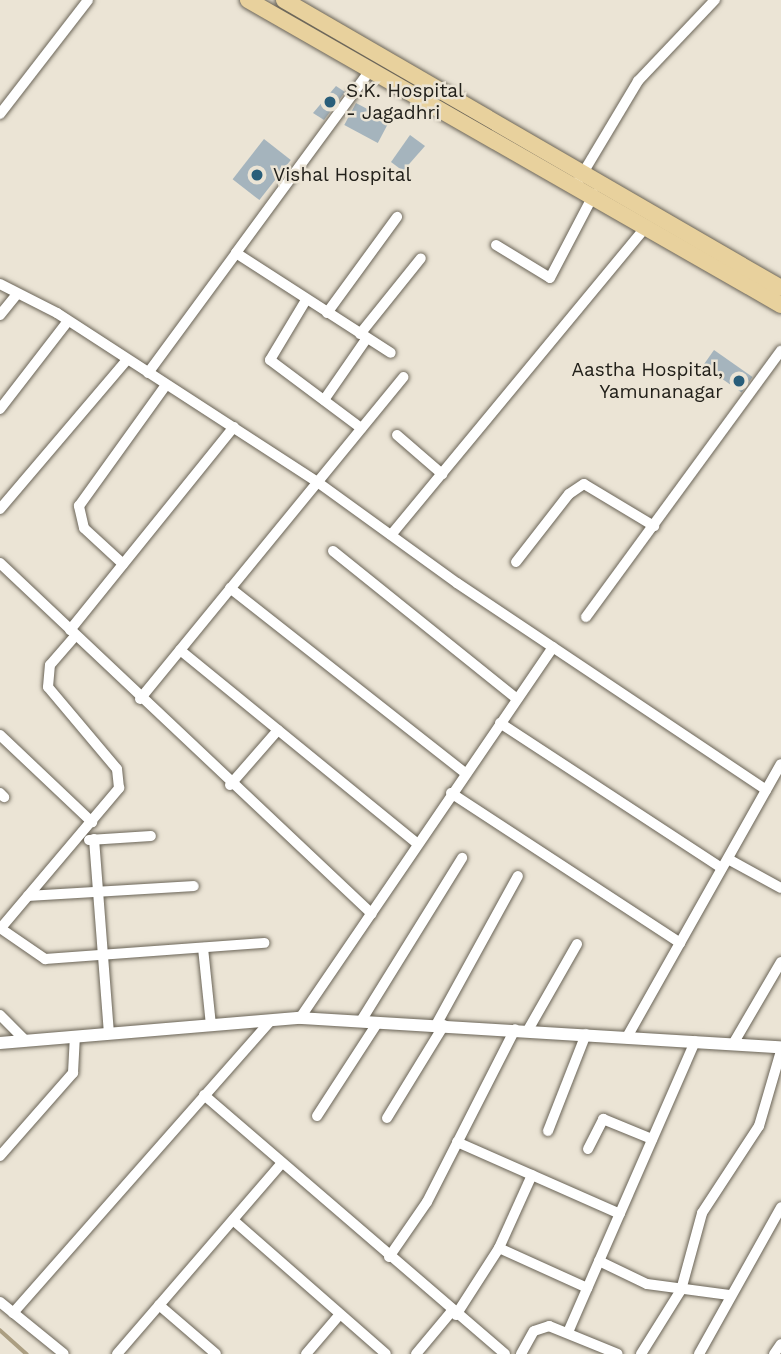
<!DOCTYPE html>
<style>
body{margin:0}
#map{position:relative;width:781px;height:1354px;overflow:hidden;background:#ebe4d5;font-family:"Work Sans",sans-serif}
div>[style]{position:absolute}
.stream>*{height:3.5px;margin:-1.75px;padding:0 1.75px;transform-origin:1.75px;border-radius:1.75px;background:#ab9e81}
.building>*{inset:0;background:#a5b4bd;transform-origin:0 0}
.roads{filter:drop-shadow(0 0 2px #6a6457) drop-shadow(0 0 2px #6a6457)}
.minor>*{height:10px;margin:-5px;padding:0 5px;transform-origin:5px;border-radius:5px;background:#fff}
.tertiary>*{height:12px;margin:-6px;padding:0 6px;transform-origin:6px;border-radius:6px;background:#fff}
.primary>*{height:16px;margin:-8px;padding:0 8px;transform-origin:8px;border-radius:8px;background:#e8d19d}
.dots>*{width:19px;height:19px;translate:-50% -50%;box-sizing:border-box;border:4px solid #ebe4d5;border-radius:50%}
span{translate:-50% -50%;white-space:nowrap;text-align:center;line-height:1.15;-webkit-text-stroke:5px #ebe4d5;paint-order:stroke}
.poi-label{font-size:19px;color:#22201a}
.left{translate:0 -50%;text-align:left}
.right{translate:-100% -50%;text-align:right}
</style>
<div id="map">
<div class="stream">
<div style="left:0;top:1330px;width:36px;rotate:42deg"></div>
</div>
<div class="building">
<div style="clip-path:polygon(336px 86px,345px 92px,324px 120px,313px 113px)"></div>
<div style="left:356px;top:103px;width:38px;height:25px;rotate:28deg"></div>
<div style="clip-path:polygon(410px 135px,425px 146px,403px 171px,391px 162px)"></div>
<div style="left:264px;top:139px;width:34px;height:51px;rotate:38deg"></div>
<div style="left:714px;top:350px;width:47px;height:19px;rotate:35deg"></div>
</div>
<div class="roads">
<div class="minor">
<div style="left:371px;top:69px;width:228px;rotate:126.3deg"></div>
<div style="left:236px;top:253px;width:184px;rotate:32.8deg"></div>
<div style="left:0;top:114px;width:144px;rotate:-52.3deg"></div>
<div style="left:577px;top:183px;width:119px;rotate:-59.1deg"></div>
<div style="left:638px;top:81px;width:112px;rotate:-46.5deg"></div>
<div style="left:496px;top:245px;width:63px;rotate:31.4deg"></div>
<div style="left:550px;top:278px;width:95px;rotate:-62.4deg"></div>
<div style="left:0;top:284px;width:64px;rotate:27deg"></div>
<div style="left:57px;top:313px;width:309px;rotate:33deg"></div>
<div style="left:316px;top:481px;width:174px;rotate:35.9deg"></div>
<div style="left:457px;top:583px;width:372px;rotate:33.8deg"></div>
<div style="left:306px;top:300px;width:70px;rotate:121deg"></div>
<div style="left:270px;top:360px;width:114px;rotate:36.8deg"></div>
<div style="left:327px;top:313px;width:119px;rotate:-53.9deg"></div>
<div style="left:0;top:315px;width:26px;rotate:-51deg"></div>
<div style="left:360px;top:334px;width:97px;rotate:-51.2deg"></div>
<div style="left:148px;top:373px;width:149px;rotate:-53.7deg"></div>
<div style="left:324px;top:400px;width:75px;rotate:-55.3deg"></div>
<div style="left:0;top:409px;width:111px;rotate:-52.3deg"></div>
<div style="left:397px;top:435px;width:60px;rotate:40.9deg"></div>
<div style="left:0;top:509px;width:196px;rotate:-49.6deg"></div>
<div style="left:391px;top:535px;width:402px;rotate:-50.4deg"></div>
<div style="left:333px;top:551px;width:236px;rotate:38.8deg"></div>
<div style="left:516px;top:562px;width:86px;rotate:-52.1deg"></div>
<div style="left:569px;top:494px;width:18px;rotate:-34deg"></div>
<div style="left:584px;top:484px;width:82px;rotate:31deg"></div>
<div style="left:0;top:563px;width:511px;rotate:43.34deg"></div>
<div style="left:123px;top:564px;width:53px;rotate:-137.3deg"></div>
<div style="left:84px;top:528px;width:23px;rotate:-103deg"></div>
<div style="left:79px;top:506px;width:149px;rotate:-54.3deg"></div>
<div style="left:230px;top:588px;width:299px;rotate:38.2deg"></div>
<div style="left:586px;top:617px;width:330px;rotate:-53.8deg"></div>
<div style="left:70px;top:630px;width:261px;rotate:-51.1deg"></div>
<div style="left:180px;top:650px;width:307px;rotate:39.2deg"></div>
<div style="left:140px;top:699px;width:416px;rotate:-50.7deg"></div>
<div style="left:500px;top:723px;width:265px;rotate:33.2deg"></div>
<div style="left:0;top:735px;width:127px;rotate:43.4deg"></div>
<div style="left:230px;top:785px;width:73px;rotate:-48.9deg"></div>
<div style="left:0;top:793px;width:6px;rotate:45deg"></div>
<div style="left:451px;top:793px;width:274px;rotate:33.2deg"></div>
<div style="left:94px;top:839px;width:195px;rotate:85.6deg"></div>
<div style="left:89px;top:840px;width:62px;rotate:-3.7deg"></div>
<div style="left:728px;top:859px;width:60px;rotate:28.7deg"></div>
<div style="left:28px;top:896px;width:166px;rotate:-3.4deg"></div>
<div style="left:0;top:928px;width:55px;rotate:34.6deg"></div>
<div style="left:45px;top:959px;width:220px;rotate:-4.2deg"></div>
<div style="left:0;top:929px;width:185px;rotate:-49.8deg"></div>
<div style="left:119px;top:788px;width:19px;rotate:-96deg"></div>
<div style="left:117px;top:769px;width:107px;rotate:-130.1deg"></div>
<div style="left:48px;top:687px;width:22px;rotate:-85deg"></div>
<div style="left:50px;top:665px;width:38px;rotate:-49deg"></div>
<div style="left:203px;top:948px;width:77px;rotate:84.1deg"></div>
<div style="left:0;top:1015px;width:37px;rotate:45deg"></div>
<div style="left:300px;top:1018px;width:449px;rotate:-55.7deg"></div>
<div style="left:361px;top:1021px;width:192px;rotate:-58.2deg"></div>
<div style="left:436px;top:1025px;width:170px;rotate:-61.2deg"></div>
<div style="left:528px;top:1030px;width:99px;rotate:-60.3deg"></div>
<div style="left:627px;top:1037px;width:313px;rotate:-60.6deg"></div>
<div style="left:733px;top:1044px;width:95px;rotate:-59.7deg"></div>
<div style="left:204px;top:1095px;width:397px;rotate:40.7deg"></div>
<div style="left:317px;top:1116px;width:112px;rotate:-57deg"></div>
<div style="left:387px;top:1118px;width:109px;rotate:-58.5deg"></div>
<div style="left:548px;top:1131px;width:104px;rotate:-68.6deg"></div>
<div style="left:457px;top:1142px;width:178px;rotate:23.8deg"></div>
<div style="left:588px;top:1149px;width:34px;rotate:-63deg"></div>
<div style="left:603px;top:1119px;width:53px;rotate:22.2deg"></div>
<div style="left:0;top:1156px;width:111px;rotate:-48.7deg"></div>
<div style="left:73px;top:1073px;width:37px;rotate:-87deg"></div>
<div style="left:233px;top:1220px;width:203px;rotate:41.2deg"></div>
<div style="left:499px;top:1248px;width:97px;rotate:24.4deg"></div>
<div style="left:389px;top:1257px;width:67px;rotate:-55.4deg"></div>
<div style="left:427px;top:1202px;width:194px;rotate:-63deg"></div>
<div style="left:599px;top:1261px;width:53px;rotate:25.6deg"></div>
<div style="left:647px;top:1284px;width:83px;rotate:7.6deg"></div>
<div style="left:0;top:1302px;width:82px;rotate:39.1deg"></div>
<div style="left:159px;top:1305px;width:75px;rotate:40.7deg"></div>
<div style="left:13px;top:1313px;width:389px;rotate:-48.6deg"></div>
<div style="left:456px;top:1315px;width:80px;rotate:-57.3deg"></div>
<div style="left:499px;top:1248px;width:80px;rotate:-65.7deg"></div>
<div style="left:569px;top:1330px;width:315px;rotate:-66.4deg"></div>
<div style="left:117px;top:1354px;width:252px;rotate:-49.2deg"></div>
<div style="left:306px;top:1354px;width:52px;rotate:-49.6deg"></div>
<div style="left:416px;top:1354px;width:56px;rotate:-50.1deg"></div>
<div style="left:521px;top:1354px;width:26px;rotate:-61deg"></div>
<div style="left:534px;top:1331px;width:16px;rotate:-18deg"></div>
<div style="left:549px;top:1326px;width:74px;rotate:22.1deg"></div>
<div style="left:641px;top:1354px;width:75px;rotate:-58deg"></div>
<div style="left:681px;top:1290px;width:80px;rotate:-74.7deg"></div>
<div style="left:702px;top:1213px;width:104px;rotate:-56.8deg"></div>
<div style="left:759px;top:1126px;width:78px;rotate:-73.7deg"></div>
<div style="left:699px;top:1354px;width:168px;rotate:-60.8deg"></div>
<div style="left:774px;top:1354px;width:12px;rotate:-55deg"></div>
</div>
<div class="tertiary">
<div style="left:0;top:1043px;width:301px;rotate:-4.8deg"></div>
<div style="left:300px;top:1018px;width:482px;rotate:3.5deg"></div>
</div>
<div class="primary">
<div style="left:248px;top:0;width:614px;rotate:29.78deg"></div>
<div style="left:284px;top:0;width:574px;rotate:30.09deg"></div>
</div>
</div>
<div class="dots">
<div style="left:330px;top:102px;background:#295e7a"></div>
<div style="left:257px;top:175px;background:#295e7a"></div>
<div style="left:739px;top:381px;background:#295e7a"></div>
</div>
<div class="poi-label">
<span class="left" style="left:346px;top:102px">S.K. Hospital<br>- Jagadhri</span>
<span class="left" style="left:273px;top:175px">Vishal Hospital</span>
<span class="right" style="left:723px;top:381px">Aastha Hospital,<br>Yamunanagar</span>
</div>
</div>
